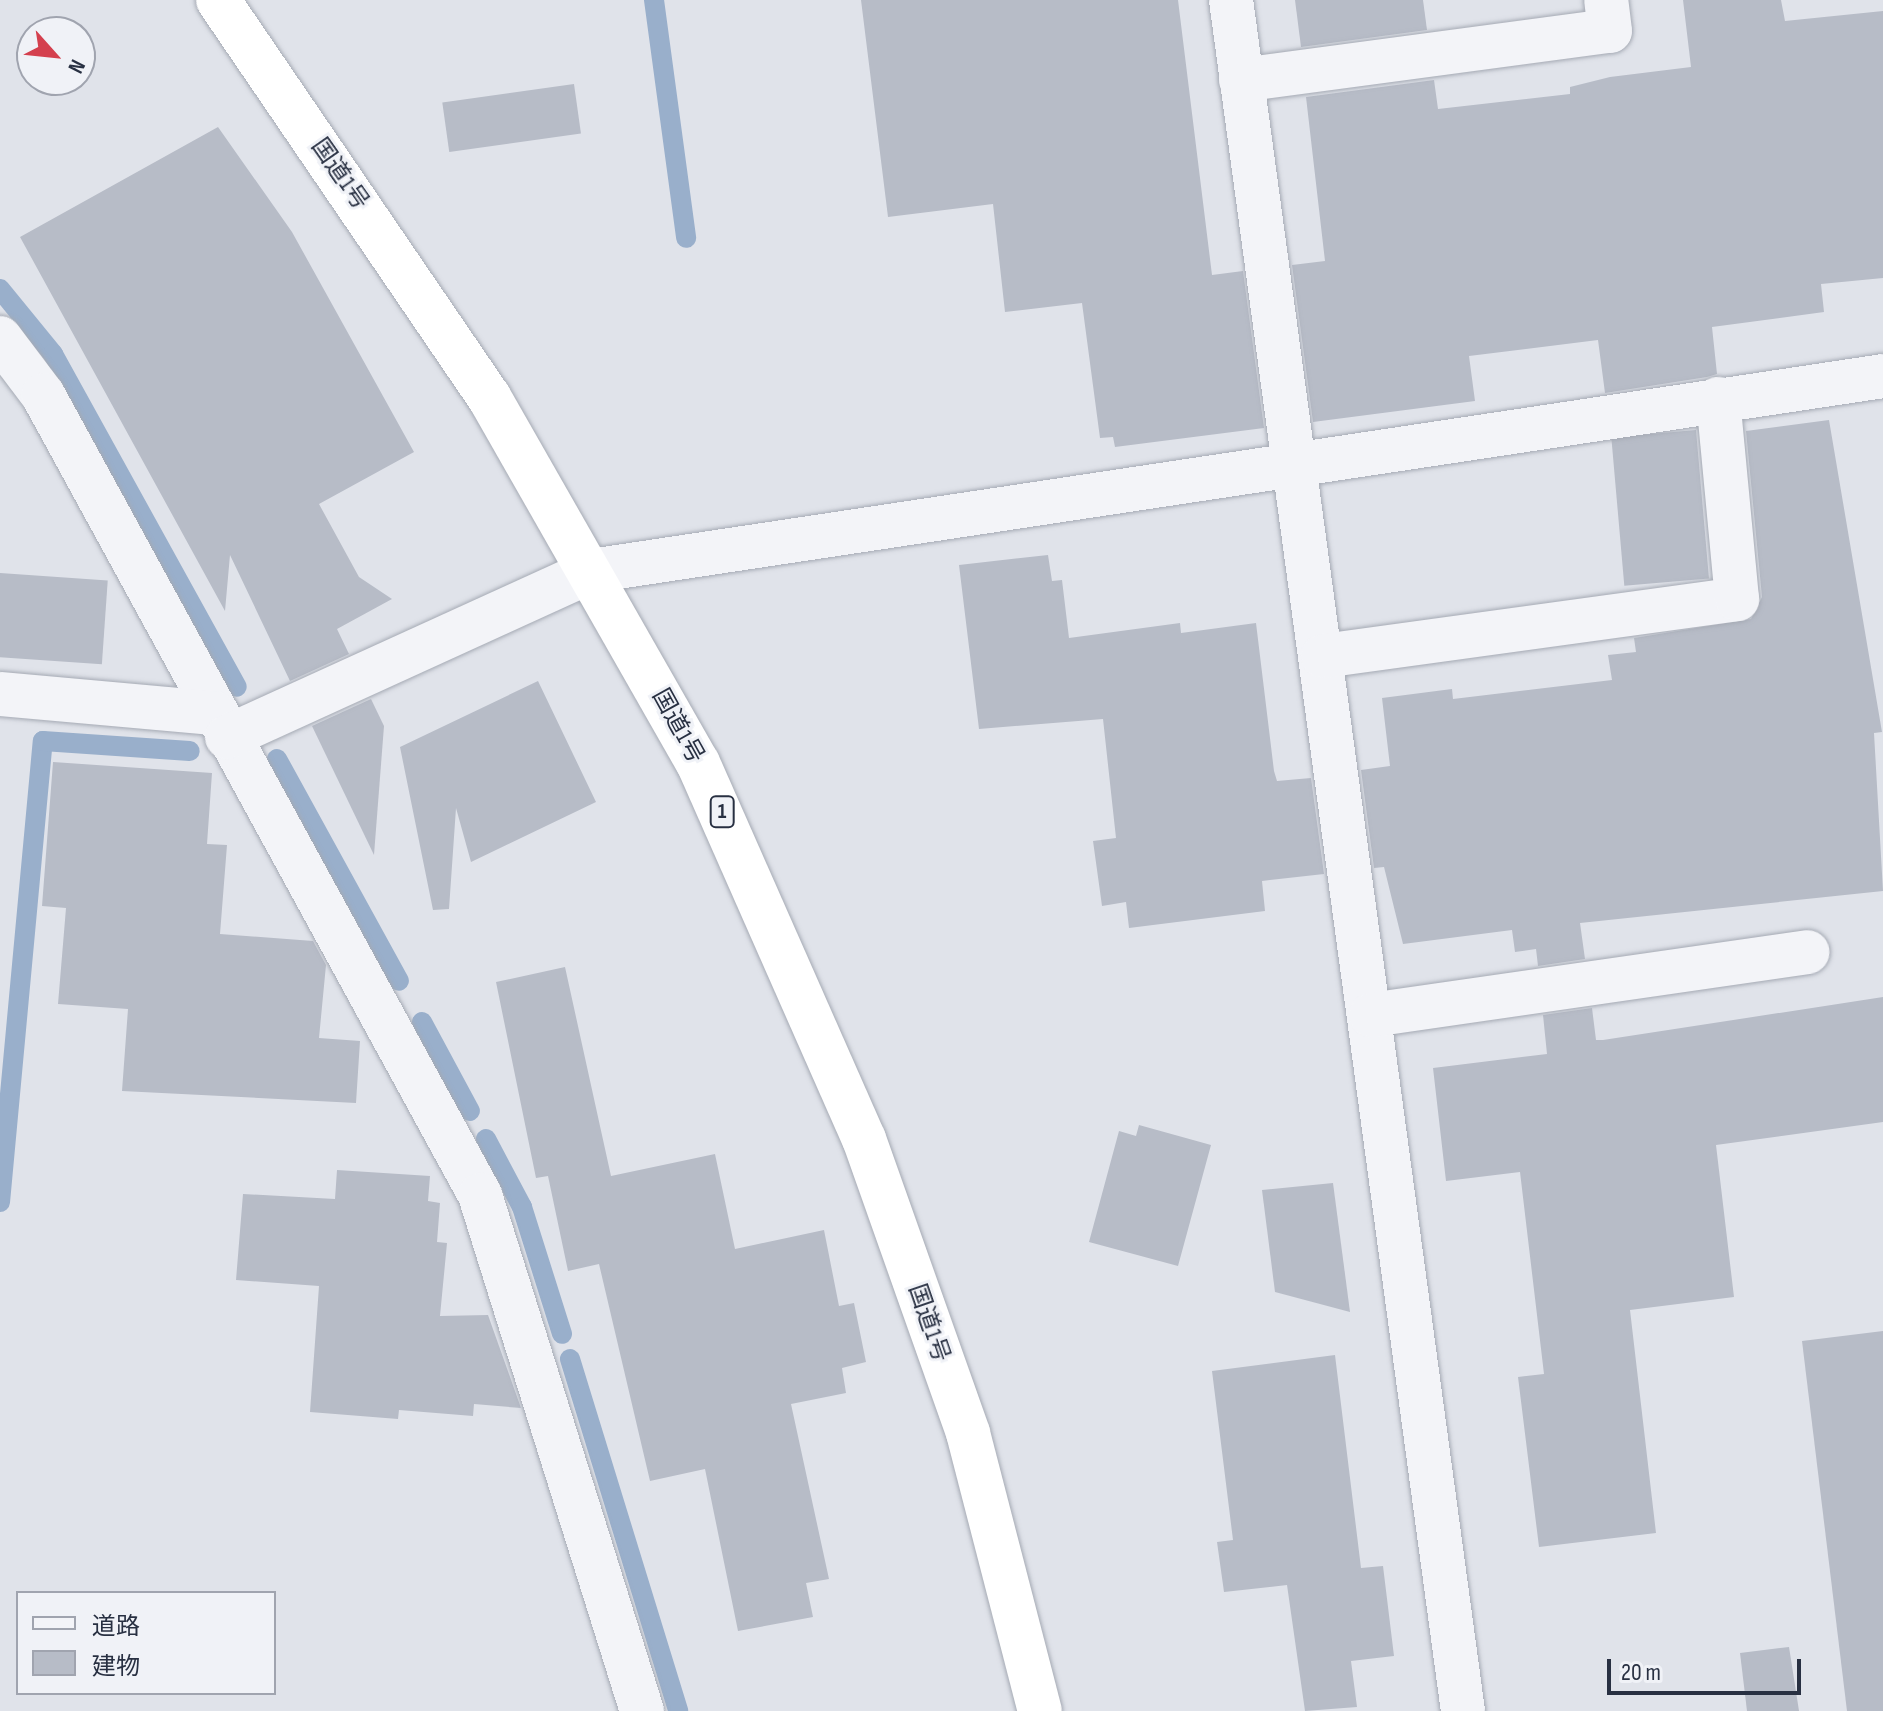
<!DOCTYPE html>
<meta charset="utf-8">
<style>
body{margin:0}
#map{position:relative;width:1883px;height:1711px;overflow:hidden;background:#e0e3ea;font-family:"Sofia Sans Condensed","Noto Sans JP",sans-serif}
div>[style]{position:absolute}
.stream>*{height:20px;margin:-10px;padding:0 10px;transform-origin:10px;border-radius:10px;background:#99afcb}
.building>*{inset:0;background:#b7bcc7;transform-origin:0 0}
.roads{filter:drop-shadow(0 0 2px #a5aab4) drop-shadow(0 0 2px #a5aab4)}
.minor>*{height:44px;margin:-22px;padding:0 22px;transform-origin:22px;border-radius:22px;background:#f3f4f8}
.highway>*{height:44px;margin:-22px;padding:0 22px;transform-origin:22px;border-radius:22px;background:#fff}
span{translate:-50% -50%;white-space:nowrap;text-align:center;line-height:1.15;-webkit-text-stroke:6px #f0f2f7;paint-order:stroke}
.shield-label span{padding:2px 6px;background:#f0f2f7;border:2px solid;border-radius:6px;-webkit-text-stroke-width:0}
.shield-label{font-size:22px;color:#283042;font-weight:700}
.street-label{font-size:24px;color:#283042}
.legend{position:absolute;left:16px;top:1591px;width:260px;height:104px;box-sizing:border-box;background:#f0f2f7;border:2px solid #a0a4af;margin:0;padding:10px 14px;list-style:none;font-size:24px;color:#283042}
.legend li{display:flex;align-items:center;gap:16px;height:40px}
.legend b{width:40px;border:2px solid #a0a4af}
.north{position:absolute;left:16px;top:16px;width:80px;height:80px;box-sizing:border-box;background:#f0f2f7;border:2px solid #a0a4af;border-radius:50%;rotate:117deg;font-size:22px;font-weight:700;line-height:32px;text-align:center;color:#283042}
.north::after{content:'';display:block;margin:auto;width:28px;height:36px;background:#d4404e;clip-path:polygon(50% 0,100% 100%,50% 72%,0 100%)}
.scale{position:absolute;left:1607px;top:1659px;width:194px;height:36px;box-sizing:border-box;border:4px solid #283042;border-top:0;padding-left:10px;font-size:24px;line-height:28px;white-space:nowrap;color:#283042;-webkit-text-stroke:6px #f0f2f7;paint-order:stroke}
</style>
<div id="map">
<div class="stream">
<div style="left:654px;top:0;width:240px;rotate:82.3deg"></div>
<div style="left:0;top:289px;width:84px;rotate:50.8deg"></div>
<div style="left:53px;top:354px;width:380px;rotate:61.1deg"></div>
<div style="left:277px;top:759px;width:253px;rotate:61.2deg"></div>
<div style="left:422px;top:1022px;width:101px;rotate:61.7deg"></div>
<div style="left:486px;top:1139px;width:77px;rotate:62.1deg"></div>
<div style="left:522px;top:1207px;width:133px;rotate:72.5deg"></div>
<div style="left:0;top:1202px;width:463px;rotate:-84.7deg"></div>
<div style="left:43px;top:741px;width:147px;rotate:3.9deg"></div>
<div style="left:570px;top:1359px;width:368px;rotate:72.9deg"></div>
</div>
<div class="building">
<div style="clip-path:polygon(861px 0,1178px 0,1212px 275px,1243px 271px,1264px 428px,1115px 447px,1113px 437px,1100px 438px,1082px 303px,1005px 312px,993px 204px,888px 217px)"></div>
<div style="clip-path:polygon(1295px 0,1423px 0,1427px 30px,1301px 47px)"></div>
<div style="clip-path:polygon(1683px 0,1781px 0,1785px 21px,1883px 11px,1883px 278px,1821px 284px,1824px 312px,1712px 327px,1717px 374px,1707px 377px,1605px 393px,1598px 340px,1469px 356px,1475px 401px,1313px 422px,1292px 265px,1325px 261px,1306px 97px,1434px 80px,1438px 109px,1570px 94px,1570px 87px,1610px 77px,1691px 67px)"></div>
<div style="left:574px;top:84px;width:50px;height:133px;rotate:82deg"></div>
<div style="clip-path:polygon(218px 127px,292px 232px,414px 452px,319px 504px,359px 577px,392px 599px,337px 629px,349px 654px,290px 681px,230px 555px,225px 611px,20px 237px)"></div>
<div style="clip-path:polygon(1829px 420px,1882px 732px,1874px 733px,1883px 891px,1580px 923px,1585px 959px,1538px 966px,1536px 949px,1515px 952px,1512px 930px,1403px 944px,1384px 867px,1374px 868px,1361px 770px,1390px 766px,1382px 698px,1452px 689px,1453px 699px,1612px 680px,1608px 655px,1636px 652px,1634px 638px,1751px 619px,1762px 597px,1746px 431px)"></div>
<div style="left:1696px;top:430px;width:149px;height:85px;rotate:85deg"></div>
<div style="clip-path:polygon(1048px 555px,1052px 581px,1062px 580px,1069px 638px,1180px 623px,1181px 633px,1256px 623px,1274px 771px,1277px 781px,1311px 778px,1324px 874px,1262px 881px,1265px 911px,1129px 928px,1126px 902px,1102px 906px,1093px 841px,1116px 838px,1103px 719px,979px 729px,959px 565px)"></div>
<div style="left:0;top:573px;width:108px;height:84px;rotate:4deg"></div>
<div style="clip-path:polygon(538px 681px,596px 802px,471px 862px,456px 808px,449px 909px,433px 910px,400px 747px)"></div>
<div style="clip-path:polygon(371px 699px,384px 726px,374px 855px,312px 726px)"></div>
<div style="clip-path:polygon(53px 762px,212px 773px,207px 844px,227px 845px,220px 934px,313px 941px,326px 965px,319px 1038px,360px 1041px,356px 1103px,122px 1091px,128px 1009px,58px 1004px,66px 908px,42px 906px)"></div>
<div style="clip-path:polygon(565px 967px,611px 1176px,715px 1154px,735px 1249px,824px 1230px,839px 1306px,854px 1303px,866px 1362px,842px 1368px,846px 1393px,791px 1404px,829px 1579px,806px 1583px,813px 1617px,738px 1631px,705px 1469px,650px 1481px,599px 1264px,568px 1271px,548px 1176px,536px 1178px,496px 982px)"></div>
<div style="clip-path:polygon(1883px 997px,1883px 1122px,1716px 1145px,1734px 1297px,1630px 1310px,1656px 1533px,1539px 1547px,1518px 1377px,1544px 1374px,1520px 1172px,1446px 1181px,1433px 1068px,1547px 1054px,1543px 1015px,1592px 1008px,1596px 1040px,1603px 1040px)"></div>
<div style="clip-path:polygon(1139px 1125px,1211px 1145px,1178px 1266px,1089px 1242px,1119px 1131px,1136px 1136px)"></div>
<div style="clip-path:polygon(337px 1170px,430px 1176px,428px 1201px,440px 1203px,437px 1242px,447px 1243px,440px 1316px,488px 1315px,521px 1408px,474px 1404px,473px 1416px,399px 1410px,398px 1419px,310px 1412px,319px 1286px,236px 1280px,243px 1194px,335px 1199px)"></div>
<div style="clip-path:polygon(1333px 1183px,1350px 1312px,1275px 1292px,1262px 1190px)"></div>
<div style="clip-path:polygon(1883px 1331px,1883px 1711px,1847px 1711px,1802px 1341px)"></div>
<div style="clip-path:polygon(1335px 1355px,1361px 1568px,1383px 1566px,1394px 1656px,1351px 1661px,1357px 1707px,1305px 1711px,1287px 1585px,1224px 1592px,1217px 1542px,1233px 1540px,1212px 1371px)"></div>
<div style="clip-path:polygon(1789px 1647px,1799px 1711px,1747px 1711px,1740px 1653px)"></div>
</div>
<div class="roads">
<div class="minor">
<div style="left:1231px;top:0;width:1727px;rotate:82.28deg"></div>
<div style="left:1241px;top:80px;width:372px;rotate:-7.6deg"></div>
<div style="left:1610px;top:31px;width:31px;rotate:-97deg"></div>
<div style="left:0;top:338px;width:71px;rotate:53deg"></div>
<div style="left:43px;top:395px;width:912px;rotate:61.35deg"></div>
<div style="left:480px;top:1195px;width:541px;rotate:72.57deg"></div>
<div style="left:1323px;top:656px;width:418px;rotate:-7.8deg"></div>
<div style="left:1737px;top:599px;width:201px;rotate:-95.4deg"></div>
<div style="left:0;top:694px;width:215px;rotate:5.1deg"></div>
<div style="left:227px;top:737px;width:400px;rotate:-24.5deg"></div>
<div style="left:591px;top:571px;width:1307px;rotate:-8.58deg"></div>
<div style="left:1371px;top:1015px;width:441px;rotate:-8.2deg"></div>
</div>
<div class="highway">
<div style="left:218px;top:0;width:481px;rotate:55.7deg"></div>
<div style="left:489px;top:397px;width:421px;rotate:60.3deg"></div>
<div style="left:698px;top:763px;width:411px;rotate:66.2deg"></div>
<div style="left:864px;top:1139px;width:312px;rotate:70.5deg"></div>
<div style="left:968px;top:1433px;width:287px;rotate:75.5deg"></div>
</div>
</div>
<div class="shield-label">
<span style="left:722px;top:812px">1</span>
</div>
<div class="street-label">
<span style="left:340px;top:174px;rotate:55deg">国道1号</span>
<span style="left:678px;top:726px;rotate:61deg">国道1号</span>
<span style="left:929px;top:1323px;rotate:71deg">国道1号</span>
</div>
<ul class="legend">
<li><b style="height:10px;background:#f3f4f8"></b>道路</li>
<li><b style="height:22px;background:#b7bcc7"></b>建物</li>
</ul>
<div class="north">N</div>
<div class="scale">20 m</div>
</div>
